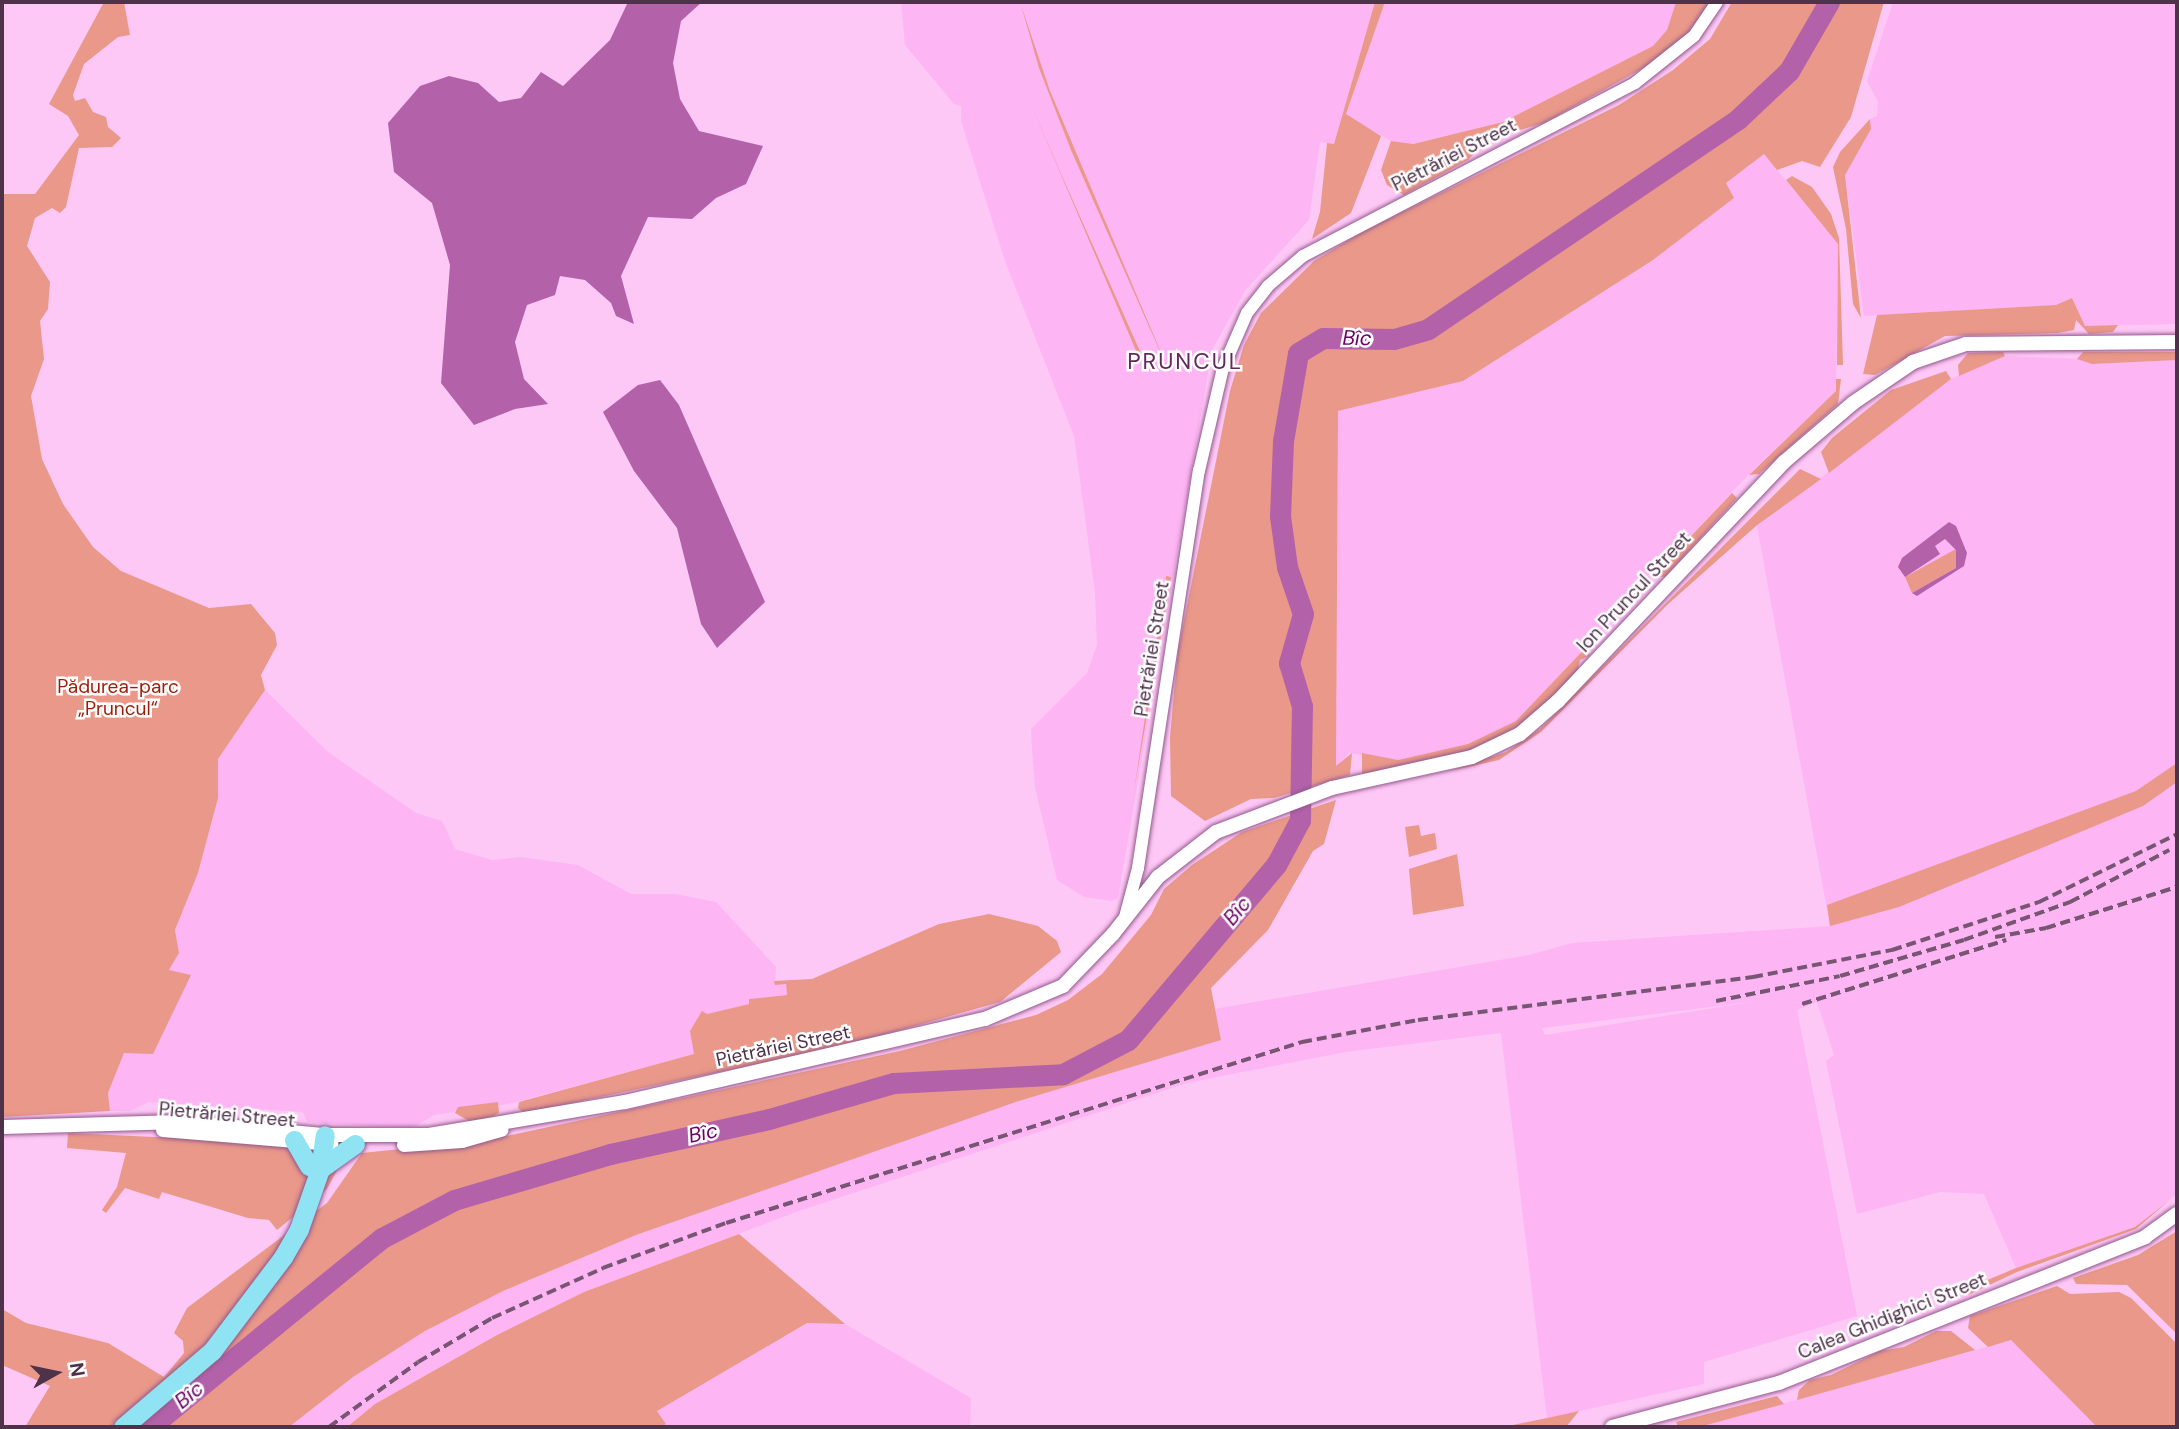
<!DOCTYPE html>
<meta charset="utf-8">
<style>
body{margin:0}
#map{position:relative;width:2179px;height:1429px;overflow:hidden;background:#fec8f6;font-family:"DM Sans",sans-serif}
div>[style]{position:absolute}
.built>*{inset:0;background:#fdb5f3}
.green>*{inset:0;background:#e99889}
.water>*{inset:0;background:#b362aa}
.river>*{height:21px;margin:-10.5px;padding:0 10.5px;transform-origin:10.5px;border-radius:10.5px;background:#b362aa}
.roads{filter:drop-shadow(0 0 2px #92578b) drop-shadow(0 0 2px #92578b)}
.minor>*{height:12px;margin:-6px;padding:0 6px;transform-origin:6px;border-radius:6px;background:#fff}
.tertiary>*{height:14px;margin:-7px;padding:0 7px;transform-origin:7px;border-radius:7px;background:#fff}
.trunk>*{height:19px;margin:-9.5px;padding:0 9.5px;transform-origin:9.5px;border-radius:9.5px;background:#8fe3f2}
.rail>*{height:3.5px;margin-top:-1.75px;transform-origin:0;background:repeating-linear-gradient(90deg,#775673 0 10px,transparent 0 15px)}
span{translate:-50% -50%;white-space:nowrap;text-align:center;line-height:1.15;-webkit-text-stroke:5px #fdfdfd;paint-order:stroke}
.street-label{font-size:19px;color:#4d324a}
.park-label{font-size:19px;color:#9e1b09}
.water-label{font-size:21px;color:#6c0066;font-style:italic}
.quarter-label{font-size:23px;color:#612a5c;letter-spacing:2px}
.frame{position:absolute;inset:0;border:4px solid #4d324a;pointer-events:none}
.north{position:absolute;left:21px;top:1338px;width:70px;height:70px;-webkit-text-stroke:5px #fdfdfd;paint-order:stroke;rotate:81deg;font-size:19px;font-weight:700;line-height:28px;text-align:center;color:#4d324a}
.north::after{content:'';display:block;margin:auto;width:24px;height:32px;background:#4d324a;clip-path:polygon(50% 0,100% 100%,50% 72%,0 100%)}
</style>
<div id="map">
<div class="built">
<div style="clip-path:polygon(901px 2px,1375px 2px,1334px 144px,1320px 142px,1309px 220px,1245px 291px,1212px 350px,1118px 898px,1112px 901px,1084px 897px,1057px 880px,1035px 787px,1032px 750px,1031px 729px,1087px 673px,1097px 645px,1095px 592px,1074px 436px,1005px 261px,961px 121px,961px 106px,954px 104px,905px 45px)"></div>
<div style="clip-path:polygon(1385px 2px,1676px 2px,1667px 30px,1653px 46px,1503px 122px,1411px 144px,1391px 141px,1346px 115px)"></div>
<div style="clip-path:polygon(1893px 2px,2177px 2px,2177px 324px,2085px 326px,2072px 298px,2056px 305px,1864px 316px,1845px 174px,1871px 129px,1870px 119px,1877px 116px,1878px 102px,1867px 81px)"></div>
<div style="clip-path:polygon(1764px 154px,1838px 244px,1836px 391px,1752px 471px,1516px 721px,1468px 744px,1398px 760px,1349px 753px,1336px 767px,1338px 411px,1463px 381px,1653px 260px,1734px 198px,1726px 183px)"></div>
<div style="clip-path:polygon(evenodd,2005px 356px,2082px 359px,2092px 364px,2177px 360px,2177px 1194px,2135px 1227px,2016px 1268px,1984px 1194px,1940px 1192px,1857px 1214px,1826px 1061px,1834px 1055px,1817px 1002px,1797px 1010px,1857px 1316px,1704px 1362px,1704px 1384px,1547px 1418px,1501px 1033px,1345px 1052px,1187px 1083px,799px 1211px,584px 1292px,497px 1335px,375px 1404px,347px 1427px,289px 1427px,353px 1377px,425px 1331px,503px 1291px,636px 1235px,794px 1179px,1019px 1101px,1221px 1040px,1214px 1009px,1529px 955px,1572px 943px,1830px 926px,1757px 526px,1951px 379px,2005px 356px,1758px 1001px,1545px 1035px,1542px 1028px,1543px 1028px,1758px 1001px)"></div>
<div style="clip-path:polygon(265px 690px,328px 752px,416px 813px,442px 821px,455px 849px,492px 860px,521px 857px,578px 865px,631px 894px,676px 894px,716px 902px,776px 967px,775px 985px,786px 984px,787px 995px,749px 999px,749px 1004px,707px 1014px,695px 1054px,508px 1104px,434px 1115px,412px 1128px,307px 1122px,303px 1112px,149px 1102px,130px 1111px,110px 1111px,108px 1093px,124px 1053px,190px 975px,169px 970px,179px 953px,175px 930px,198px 873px,218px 798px,218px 759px)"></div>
<div style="clip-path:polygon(807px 1323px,845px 1324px,971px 1398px,970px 1427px,661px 1427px,665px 1424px,657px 1411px)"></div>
<div style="clip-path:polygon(2011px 1340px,2097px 1427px,1699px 1427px,1983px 1348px)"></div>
</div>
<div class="green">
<div style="clip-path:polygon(104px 2px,124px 2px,130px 35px,118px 37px,84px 64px,73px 95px,75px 101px,85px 98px,93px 112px,106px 117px,108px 127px,121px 138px,112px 147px,79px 148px,66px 207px,60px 213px,52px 208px,35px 218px,27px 246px,50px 282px,48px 309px,40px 321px,44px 359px,31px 396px,42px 459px,63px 504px,93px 547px,121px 571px,209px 608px,251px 604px,275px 633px,277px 645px,261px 675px,265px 690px,218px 759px,218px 798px,198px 873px,175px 930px,179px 953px,169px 970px,191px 975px,153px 1054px,124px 1053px,108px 1093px,110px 1111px,2px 1117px,2px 194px,35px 194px,79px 135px,68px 116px,49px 104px)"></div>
<div style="clip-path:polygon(1375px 2px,1385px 2px,1346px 114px,1381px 136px,1351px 213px,1312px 239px,1320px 212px,1327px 143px,1334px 144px)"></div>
<div style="clip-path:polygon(1676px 2px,1713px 2px,1692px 33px,1654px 62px,1544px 123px,1488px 139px,1468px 160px,1404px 195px,1387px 185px,1381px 170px,1391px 141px,1413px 144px,1503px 122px,1653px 46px,1667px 30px)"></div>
<div style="clip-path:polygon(1732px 2px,1884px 2px,1851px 117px,1820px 167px,1802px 161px,1777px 170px,1764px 154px,1726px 183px,1734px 198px,1653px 260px,1463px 381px,1338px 411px,1336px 766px,1352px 753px,1350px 775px,1274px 798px,1251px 799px,1205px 821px,1171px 796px,1170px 737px,1178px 651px,1230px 391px,1244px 345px,1261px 313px,1314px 261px,1364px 231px,1619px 105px,1673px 70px,1710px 39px)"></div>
<div style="clip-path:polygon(1021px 5px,1050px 91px,1174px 383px,1071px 150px,1039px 68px)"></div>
<div style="clip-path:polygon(1030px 102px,1062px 176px,1147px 367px,1140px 360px)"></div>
<div style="clip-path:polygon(1870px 119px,1871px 129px,1845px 175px,1861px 318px,1853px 304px,1846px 229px,1833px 167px,1840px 152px)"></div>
<div style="clip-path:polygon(1792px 176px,1812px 187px,1831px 214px,1839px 238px,1843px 365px,1837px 365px,1838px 244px,1786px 180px)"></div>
<div style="clip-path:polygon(2072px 298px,2085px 326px,2118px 325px,2113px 332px,2089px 334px,2076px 320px,2074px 330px,2058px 333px,1945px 336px,1875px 375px,1863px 374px,1877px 315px,2056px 305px)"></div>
<div style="clip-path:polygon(2003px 352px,2005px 356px,1959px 376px,1958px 365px,1968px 353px)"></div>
<div style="clip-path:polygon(2083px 352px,2177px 352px,2177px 360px,2092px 364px,2077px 359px)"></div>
<div style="clip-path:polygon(1946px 371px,1951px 379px,1829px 473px,1821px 452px,1832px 438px,1891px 390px)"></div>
<div style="clip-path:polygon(1836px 379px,1841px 379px,1838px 404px,1759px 474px,1749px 475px,1836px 391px)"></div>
<div style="clip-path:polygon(1800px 469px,1821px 479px,1756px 526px,1667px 605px,1541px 732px,1499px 760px,1450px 771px,1506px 752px,1540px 729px)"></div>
<div style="clip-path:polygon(1732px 493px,1737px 498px,1665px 577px,1653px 576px)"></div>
<div style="clip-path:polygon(1956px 549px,1956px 568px,1912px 593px,1905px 577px)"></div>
<div style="clip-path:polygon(1166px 576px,1171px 577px,1134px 791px,1150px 684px)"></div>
<div style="clip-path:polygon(1592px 641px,1589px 656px,1580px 660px,1577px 673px,1531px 719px,1495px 741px,1468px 753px,1362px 774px,1362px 753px,1398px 760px,1468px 744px,1516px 721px)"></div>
<div style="clip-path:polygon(2177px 763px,2177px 782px,2143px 806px,1899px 907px,1830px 926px,1827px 905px,2136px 791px)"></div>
<div style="clip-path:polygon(1336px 800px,1324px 844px,1313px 851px,1268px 930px,1211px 988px,1221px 1040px,1019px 1101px,636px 1235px,503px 1291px,425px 1331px,353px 1377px,289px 1427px,25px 1427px,50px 1386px,2px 1365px,2px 1309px,26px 1323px,108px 1343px,164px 1377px,184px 1353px,183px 1341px,174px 1333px,187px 1308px,327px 1203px,362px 1153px,488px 1140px,900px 1051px,1036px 1015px,1068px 1000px,1102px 974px,1151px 915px,1164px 889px,1192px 865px,1242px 832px)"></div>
<div style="clip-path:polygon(1419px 825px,1421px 836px,1435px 833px,1437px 849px,1409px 857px,1405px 827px)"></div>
<div style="clip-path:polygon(1457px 854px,1464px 906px,1413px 915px,1409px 869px)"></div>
<div style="clip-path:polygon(989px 914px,1038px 926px,1057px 941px,1061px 952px,1000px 1002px,847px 1045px,524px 1113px,518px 1108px,519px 1102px,694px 1054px,690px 1031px,702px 1011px,707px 1014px,749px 1004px,749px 999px,787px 995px,786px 984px,775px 985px,774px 981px,812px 979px,939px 924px)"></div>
<div style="clip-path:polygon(498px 1102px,499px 1113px,486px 1120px,469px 1121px,455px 1113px,458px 1107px)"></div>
<div style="clip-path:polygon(68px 1133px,326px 1145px,342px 1161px,327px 1189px,277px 1230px,269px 1220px,248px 1218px,162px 1192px,159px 1199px,125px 1188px,106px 1213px,102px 1210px,117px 1187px,126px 1153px,67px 1148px)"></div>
<div style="clip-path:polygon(2170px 1200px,2136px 1229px,2017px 1272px,1968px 1295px,1966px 1289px,2016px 1268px,2135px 1227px)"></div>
<div style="clip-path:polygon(2177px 1231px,2177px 1334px,2127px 1285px,2076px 1284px,2073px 1278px,2138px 1255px)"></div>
<div style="clip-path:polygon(739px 1234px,845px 1324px,807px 1323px,657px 1411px,666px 1424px,661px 1427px,347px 1427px,375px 1404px,497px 1335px,584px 1292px)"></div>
<div style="clip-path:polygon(2057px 1286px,2070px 1294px,2119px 1292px,2131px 1298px,2177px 1344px,2177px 1427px,2097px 1427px,2011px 1340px,1988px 1347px,1968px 1328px,1970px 1316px)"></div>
<div style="clip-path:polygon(1936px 1331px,1951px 1331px,1975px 1350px,1797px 1400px,1799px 1390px,1810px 1380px,1831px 1375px,1880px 1351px,1904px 1347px)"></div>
<div style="clip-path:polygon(1777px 1396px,1784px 1404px,1699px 1427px,1678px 1427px,1676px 1422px)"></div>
<div style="clip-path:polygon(1579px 1411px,1566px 1427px,1503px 1427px,1547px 1418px)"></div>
</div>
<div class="water">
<div style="clip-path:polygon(628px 2px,702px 2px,681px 21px,673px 63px,680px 99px,699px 131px,763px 146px,746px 184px,716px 198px,692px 219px,648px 217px,621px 276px,634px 324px,616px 316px,611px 303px,585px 280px,560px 276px,555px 295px,527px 305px,515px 342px,524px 379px,548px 404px,515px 409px,474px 425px,441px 383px,450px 265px,432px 203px,394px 172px,388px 123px,420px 86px,449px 76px,478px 83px,499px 102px,521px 98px,541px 72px,563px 86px,610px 40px)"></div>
<div style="clip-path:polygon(660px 380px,679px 405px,765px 602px,717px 648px,701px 624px,677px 528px,634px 471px,603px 412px,638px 385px)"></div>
<div style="clip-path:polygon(1949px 522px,1956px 526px,1967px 553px,1964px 566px,1917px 596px,1912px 593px,1956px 568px,1956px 550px,1945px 539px,1935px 546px,1940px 554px,1905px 577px,1898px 567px,1902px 558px)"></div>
</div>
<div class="river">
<div style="left:150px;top:1427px;width:299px;rotate:-39.2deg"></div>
<div style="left:382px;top:1238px;width:81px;rotate:-27.8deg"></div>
<div style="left:454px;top:1200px;width:163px;rotate:-16.4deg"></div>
<div style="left:610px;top:1154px;width:163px;rotate:-12.4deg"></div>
<div style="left:769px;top:1119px;width:130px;rotate:-16.1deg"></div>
<div style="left:894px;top:1083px;width:169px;rotate:-3deg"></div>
<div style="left:1063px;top:1074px;width:73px;rotate:-27.6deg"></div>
<div style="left:1128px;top:1040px;width:229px;rotate:-49.8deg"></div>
<div style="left:1276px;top:865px;width:51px;rotate:-61.9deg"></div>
<div style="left:1300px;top:820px;width:114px;rotate:-89deg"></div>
<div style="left:1302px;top:706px;width:45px;rotate:-106.8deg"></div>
<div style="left:1289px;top:663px;width:51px;rotate:-74.1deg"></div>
<div style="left:1303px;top:614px;width:50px;rotate:-108.8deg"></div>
<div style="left:1287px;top:567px;width:51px;rotate:-97.8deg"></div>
<div style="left:1280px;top:516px;width:75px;rotate:-87.7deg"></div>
<div style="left:1283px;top:441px;width:89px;rotate:-80.3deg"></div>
<div style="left:1298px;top:353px;width:29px;rotate:-31deg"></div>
<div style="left:1323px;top:338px;width:71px;rotate:0.8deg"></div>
<div style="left:1394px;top:339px;width:35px;rotate:-16deg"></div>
<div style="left:1428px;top:329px;width:374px;rotate:-34.1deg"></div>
<div style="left:1738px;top:119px;width:70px;rotate:-43.3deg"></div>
<div style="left:1789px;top:71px;width:80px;rotate:-59.9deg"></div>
</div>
<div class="roads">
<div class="minor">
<div style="left:1125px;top:917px;width:51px;rotate:-75.1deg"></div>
<div style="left:1138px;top:868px;width:402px;rotate:-81.3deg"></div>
<div style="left:1199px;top:471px;width:106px;rotate:-76.9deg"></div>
<div style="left:1223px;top:368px;width:60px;rotate:-66.4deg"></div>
<div style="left:1247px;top:313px;width:34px;rotate:-52deg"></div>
<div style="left:1268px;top:286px;width:46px;rotate:-40.6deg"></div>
<div style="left:1303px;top:256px;width:374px;rotate:-27.5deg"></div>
<div style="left:1635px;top:83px;width:75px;rotate:-38.5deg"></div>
<div style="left:1694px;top:36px;width:41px;rotate:-55.9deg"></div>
</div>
<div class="tertiary">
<div style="left:2px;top:1127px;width:179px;rotate:-1.6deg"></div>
<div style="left:181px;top:1122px;width:145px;rotate:5.2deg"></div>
<div style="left:325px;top:1135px;width:104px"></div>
<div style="left:429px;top:1135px;width:199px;rotate:-9.6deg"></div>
<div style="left:625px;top:1102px;width:369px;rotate:-13deg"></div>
<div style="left:985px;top:1019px;width:85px;rotate:-22.9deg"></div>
<div style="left:1063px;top:986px;width:72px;rotate:-46.1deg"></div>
<div style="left:1113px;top:934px;width:73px;rotate:-51.7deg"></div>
<div style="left:1158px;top:877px;width:73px;rotate:-37.8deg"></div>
<div style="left:1216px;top:832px;width:124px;rotate:-20.8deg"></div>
<div style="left:1332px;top:788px;width:143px;rotate:-12.5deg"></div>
<div style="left:1472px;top:757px;width:53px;rotate:-25.6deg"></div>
<div style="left:1520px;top:734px;width:50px;rotate:-41deg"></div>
<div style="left:1558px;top:701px;width:329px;rotate:-46.6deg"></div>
<div style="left:1784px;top:462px;width:91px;rotate:-40.5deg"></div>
<div style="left:1853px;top:403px;width:73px;rotate:-34.3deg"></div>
<div style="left:1913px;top:362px;width:56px;rotate:-18.8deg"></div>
<div style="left:1966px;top:344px;width:211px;rotate:-0.5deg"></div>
<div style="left:163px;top:1130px;width:169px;rotate:4.8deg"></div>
<div style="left:404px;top:1145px;width:58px;rotate:-3.9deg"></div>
<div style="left:462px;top:1141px;width:41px;rotate:-15.8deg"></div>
<div style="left:1612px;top:1427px;width:173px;rotate:-14.8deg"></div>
<div style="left:1779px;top:1383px;width:394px;rotate:-21.7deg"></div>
<div style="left:2145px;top:1237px;width:39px;rotate:-36deg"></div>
</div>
<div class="trunk">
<div style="left:294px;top:1140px;width:30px;rotate:60deg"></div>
<div style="left:320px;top:1169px;width:43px;rotate:-35.5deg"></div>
<div style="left:123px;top:1427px;width:117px;rotate:-40.5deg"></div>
<div style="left:212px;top:1351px;width:118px;rotate:-52.9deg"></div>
<div style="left:283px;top:1257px;width:32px;rotate:-60deg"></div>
<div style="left:299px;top:1229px;width:64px;rotate:-70.7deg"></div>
<div style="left:320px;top:1169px;width:34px;rotate:-82deg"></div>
</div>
</div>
<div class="rail">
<div style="left:1995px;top:937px;width:52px;rotate:-10deg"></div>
<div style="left:2046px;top:928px;width:137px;rotate:-17.4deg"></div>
<div style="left:1716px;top:1001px;width:126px;rotate:-11.4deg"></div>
<div style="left:1840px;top:976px;width:129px;rotate:-16.2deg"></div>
<div style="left:1964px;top:940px;width:113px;rotate:-19.7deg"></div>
<div style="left:2070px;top:902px;width:112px;rotate:-27.7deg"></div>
<div style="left:1802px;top:1004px;width:214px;rotate:-17.4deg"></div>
<div style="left:329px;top:1427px;width:110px;rotate:-36.1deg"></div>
<div style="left:418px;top:1362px;width:86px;rotate:-30.7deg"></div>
<div style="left:492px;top:1318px;width:122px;rotate:-24.2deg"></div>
<div style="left:603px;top:1268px;width:131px;rotate:-20.1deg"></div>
<div style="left:726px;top:1223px;width:604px;rotate:-17.44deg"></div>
<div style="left:1302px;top:1042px;width:118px;rotate:-10.7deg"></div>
<div style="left:1418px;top:1020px;width:338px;rotate:-7.3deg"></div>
<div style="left:1753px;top:977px;width:142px;rotate:-11deg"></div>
<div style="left:1892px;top:950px;width:155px;rotate:-18.1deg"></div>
<div style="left:2039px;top:902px;width:154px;rotate:-26.2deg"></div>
</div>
<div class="street-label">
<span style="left:1454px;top:155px;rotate:-27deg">Pietrăriei Street</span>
<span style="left:1634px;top:592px;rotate:-47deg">Ion Pruncul Street</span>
<span style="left:1152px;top:649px;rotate:-81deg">Pietrăriei Street</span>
<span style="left:783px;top:1046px;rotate:-12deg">Pietrăriei Street</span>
<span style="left:227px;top:1115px;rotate:5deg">Pietrăriei Street</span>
<span style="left:1892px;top:1316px;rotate:-22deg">Calea Ghidighici Street</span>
</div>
<div class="park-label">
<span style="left:118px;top:698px">Pădurea-parc<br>„Pruncul“</span>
</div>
<div class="water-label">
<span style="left:1357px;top:338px;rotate:1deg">Bîc</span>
<span style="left:1237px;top:911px;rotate:-50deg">Bîc</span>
<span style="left:703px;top:1133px;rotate:-13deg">Bîc</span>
<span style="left:189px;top:1395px;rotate:-39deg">Bîc</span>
</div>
<div class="quarter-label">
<span style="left:1185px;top:361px">PRUNCUL</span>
</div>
<div class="frame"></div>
<div class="north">N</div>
</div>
